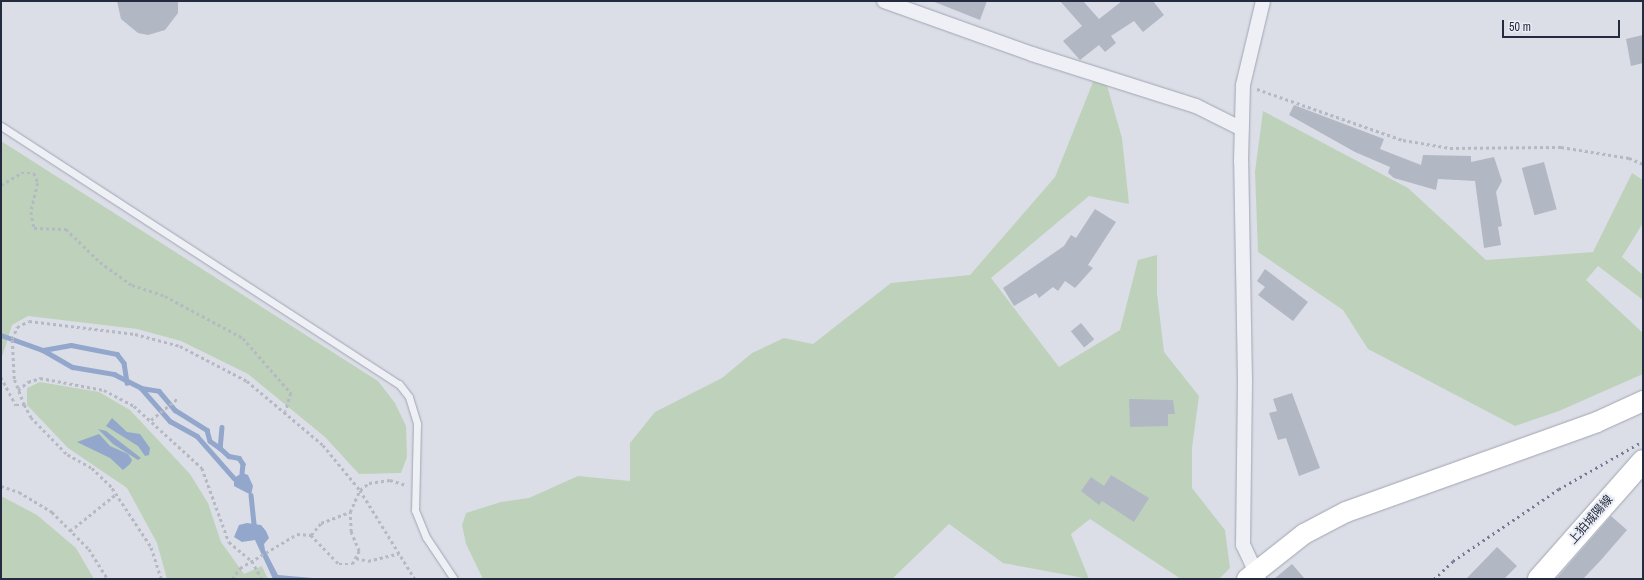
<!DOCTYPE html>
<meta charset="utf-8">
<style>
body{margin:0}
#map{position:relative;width:1644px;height:580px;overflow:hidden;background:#dbdee7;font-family:"Archivo Narrow","Noto Sans JP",sans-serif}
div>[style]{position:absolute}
.green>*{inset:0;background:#bed2bb}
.water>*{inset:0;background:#92a7cb}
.stream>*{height:4.5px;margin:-2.25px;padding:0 2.25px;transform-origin:2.25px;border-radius:2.25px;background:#92a7cb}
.building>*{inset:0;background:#b2b7c4;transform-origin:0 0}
.path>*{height:2.5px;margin-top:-1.25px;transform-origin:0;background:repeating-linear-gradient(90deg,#b5b9c2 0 3px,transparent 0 6px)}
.roads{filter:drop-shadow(0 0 1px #a0a5b1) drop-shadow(0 0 1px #a0a5b1)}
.lane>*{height:7px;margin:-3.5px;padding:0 3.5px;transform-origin:3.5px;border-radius:3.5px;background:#eef0f5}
.street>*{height:14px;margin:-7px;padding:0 7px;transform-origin:7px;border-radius:7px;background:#eef0f5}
.secondary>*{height:20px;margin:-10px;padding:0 10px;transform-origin:10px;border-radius:10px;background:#fff}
.primary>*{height:22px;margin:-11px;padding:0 11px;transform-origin:11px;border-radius:11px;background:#fff}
.rail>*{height:3px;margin-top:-1.5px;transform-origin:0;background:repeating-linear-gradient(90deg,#737b92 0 2px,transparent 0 6px)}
span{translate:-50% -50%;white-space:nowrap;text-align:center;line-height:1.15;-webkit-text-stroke:4px #eaedf5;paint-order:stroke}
.street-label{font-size:12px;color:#242b3e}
.frame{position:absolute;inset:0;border:2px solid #242b3e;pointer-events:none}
.scale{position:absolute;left:1502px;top:20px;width:118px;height:18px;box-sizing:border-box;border:2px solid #242b3e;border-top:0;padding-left:5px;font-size:12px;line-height:14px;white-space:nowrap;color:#242b3e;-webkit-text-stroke:3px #eaedf5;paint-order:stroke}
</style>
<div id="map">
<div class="green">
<div style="clip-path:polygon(1095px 77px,1106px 82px,1122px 138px,1129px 204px,1089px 196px,991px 278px,1059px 367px,1120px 330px,1138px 260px,1157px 255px,1157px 293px,1164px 352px,1199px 396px,1192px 448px,1192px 488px,1225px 530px,1230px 568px,1219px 579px,1181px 579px,1090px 519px,1071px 534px,1089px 579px,1003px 563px,949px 524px,892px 579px,483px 579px,466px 544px,462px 525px,466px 513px,501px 502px,529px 498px,578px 476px,630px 481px,630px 443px,655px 412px,722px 378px,752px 353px,784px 338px,813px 344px,891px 283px,970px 275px,1055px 177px)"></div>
<div style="clip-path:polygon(1263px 111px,1408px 188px,1486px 260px,1593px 252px,1632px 173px,1643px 180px,1643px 223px,1622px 257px,1643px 275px,1643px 300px,1598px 266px,1586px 280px,1643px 333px,1643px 374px,1559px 411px,1515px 426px,1368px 349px,1343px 310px,1258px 252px,1255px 172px)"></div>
<div style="clip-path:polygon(1px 141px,378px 381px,395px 403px,406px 426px,407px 457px,401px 473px,359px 474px,325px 437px,248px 374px,181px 341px,137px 329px,28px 316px,12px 325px,1px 360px)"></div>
<div style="clip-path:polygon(40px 382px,99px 392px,130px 410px,190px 474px,208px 503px,221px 542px,244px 574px,262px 566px,268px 579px,167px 579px,157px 543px,127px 488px,68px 448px,27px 405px,27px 388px)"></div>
<div style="clip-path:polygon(1px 496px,37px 515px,76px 548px,94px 579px,1px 579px)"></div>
</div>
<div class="water">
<div style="clip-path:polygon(112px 418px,127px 432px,140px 434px,150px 448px,149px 455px,145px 456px,138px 446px,106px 426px)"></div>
<div style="clip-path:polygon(98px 429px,106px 431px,141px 458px,138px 460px,113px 444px)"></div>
<div style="clip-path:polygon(99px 434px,110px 446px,128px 454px,132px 460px,130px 464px,123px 470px,110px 458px,77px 442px)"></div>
<div style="clip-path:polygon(242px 473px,248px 475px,253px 486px,251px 495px,234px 486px,234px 478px)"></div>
<div style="clip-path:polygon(247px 523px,261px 525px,266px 531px,269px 538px,264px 544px,265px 550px,278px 575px,324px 579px,273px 579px,255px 540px,242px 542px,234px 537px,239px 525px)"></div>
</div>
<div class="stream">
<div style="left:1px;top:335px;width:45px;rotate:19.7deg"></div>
<div style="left:43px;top:350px;width:34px;rotate:30deg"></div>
<div style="left:73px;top:367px;width:42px;rotate:9.7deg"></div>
<div style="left:114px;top:374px;width:30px;rotate:27deg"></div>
<div style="left:141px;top:388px;width:44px;rotate:48.7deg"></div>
<div style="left:170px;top:421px;width:31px;rotate:29deg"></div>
<div style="left:197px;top:436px;width:56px;rotate:48.6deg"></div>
<div style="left:43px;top:350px;width:28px;rotate:-10deg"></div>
<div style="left:71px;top:345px;width:47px;rotate:11.1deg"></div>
<div style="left:117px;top:354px;width:11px;rotate:52deg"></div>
<div style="left:124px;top:363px;width:20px;rotate:81deg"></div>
<div style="left:141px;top:388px;width:18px;rotate:9deg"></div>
<div style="left:159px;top:391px;width:25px;rotate:50deg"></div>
<div style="left:175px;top:410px;width:38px;rotate:32deg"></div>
<div style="left:207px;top:430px;width:11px;rotate:75deg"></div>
<div style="left:210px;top:441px;width:12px;rotate:35deg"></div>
<div style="left:222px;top:427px;width:21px;rotate:95deg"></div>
<div style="left:220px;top:448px;width:12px;rotate:42deg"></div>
<div style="left:229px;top:456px;width:10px;rotate:11deg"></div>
<div style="left:239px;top:458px;width:7px;rotate:56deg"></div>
<div style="left:243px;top:464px;width:9px;rotate:96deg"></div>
<div style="left:251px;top:495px;width:29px;rotate:84deg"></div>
</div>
<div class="building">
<div style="clip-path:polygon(117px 1px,178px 1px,178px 13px,165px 30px,148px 35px,138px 33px,121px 19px)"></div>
<div style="clip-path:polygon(932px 1px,987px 1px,980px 20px)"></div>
<div style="clip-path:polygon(1060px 1px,1083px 1px,1099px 19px,1122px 1px,1153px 1px,1164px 15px,1143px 32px,1134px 21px,1111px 36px,1116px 43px,1105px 52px,1099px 45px,1080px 60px,1063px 41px,1082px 26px)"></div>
<div style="clip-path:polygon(1643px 35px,1643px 63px,1631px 66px,1626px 39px)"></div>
<div style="clip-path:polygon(1294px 105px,1384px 139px,1380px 149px,1421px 165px,1423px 155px,1471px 156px,1471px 162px,1494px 157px,1502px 181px,1496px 192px,1502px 226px,1498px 227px,1501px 245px,1484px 248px,1475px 181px,1438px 179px,1436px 190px,1394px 178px,1388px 173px,1390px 167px,1355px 152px,1289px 115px)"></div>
<div style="left:1544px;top:162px;width:49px;height:23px;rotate:75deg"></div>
<div style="clip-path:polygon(1095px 209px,1116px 222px,1088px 265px,1093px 268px,1075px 288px,1065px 281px,1058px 291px,1053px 287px,1039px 298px,1036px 293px,1014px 306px,1003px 288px,1064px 246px,1071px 235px,1076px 238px)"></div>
<div style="clip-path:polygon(1265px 269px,1308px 302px,1293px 321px,1258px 295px,1265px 287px,1257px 281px)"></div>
<div style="left:1081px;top:323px;width:21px;height:13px;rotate:51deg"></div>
<div style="clip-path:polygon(1292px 393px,1320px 468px,1299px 476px,1286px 438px,1278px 440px,1269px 413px,1277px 411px,1273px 399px)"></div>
<div style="clip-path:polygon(1129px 399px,1173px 400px,1175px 414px,1168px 414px,1168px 426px,1130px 427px)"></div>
<div style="clip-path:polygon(1111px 475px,1149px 498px,1134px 522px,1102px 501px,1099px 505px,1081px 491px,1091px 477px,1104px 486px)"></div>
<div style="clip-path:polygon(1611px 516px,1627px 530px,1601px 560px,1583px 579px,1556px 579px)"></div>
<div style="clip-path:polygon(1497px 547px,1517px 566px,1504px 579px,1466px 579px)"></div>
<div style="clip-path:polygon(1292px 564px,1305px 579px,1274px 579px)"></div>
</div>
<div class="path">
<div style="left:1257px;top:89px;width:155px;rotate:19.3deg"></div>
<div style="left:1403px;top:140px;width:48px;rotate:9.7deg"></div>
<div style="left:1450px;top:148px;width:111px;rotate:-0.5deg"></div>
<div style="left:1561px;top:147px;width:69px;rotate:9.2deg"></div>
<div style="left:1629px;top:158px;width:15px;rotate:23deg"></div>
<div style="left:1px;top:185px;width:23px;rotate:-31deg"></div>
<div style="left:21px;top:173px;width:13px"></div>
<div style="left:34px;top:173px;width:11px;rotate:68deg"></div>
<div style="left:38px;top:183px;width:30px;rotate:104deg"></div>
<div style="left:31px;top:212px;width:16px;rotate:79deg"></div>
<div style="left:34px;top:228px;width:32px;rotate:2deg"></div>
<div style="left:66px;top:229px;width:47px;rotate:44.1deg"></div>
<div style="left:100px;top:262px;width:39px;rotate:36deg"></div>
<div style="left:132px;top:285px;width:35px;rotate:18deg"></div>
<div style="left:165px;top:296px;width:89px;rotate:28.3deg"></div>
<div style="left:243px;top:338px;width:73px;rotate:48.9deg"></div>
<div style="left:291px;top:393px;width:19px;rotate:106deg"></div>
<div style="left:1px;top:377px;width:32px;rotate:62deg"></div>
<div style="left:16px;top:405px;width:8px"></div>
<div style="left:18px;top:390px;width:13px;rotate:-39deg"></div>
<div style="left:28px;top:382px;width:13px;rotate:-18deg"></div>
<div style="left:40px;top:378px;width:65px;rotate:10.6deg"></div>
<div style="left:104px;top:390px;width:34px;rotate:28deg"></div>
<div style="left:134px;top:406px;width:92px;rotate:42.4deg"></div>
<div style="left:202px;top:468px;width:79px;rotate:70deg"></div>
<div style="left:229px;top:542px;width:30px;rotate:40deg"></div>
<div style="left:252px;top:561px;width:21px;rotate:61deg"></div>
<div style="left:151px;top:420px;width:35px;rotate:-39deg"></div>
<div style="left:1px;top:486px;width:19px;rotate:18deg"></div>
<div style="left:19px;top:492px;width:39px;rotate:31deg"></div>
<div style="left:52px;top:512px;width:52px;rotate:45deg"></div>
<div style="left:89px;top:549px;width:36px;rotate:58deg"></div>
<div style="left:70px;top:531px;width:59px;rotate:-38.8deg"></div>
<div style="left:311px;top:535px;width:16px;rotate:-50deg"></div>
<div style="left:321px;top:523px;width:31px;rotate:-21deg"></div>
<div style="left:356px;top:558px;width:12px;rotate:14deg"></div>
<div style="left:368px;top:561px;width:32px;rotate:-14deg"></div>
<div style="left:161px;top:579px;width:35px;rotate:-108deg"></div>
<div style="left:150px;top:546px;width:71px;rotate:-123.5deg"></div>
<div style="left:111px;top:487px;width:28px;rotate:-136deg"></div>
<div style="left:91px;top:468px;width:29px;rotate:-151deg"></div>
<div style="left:66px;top:454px;width:50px;rotate:-134.2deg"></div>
<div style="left:31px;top:418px;width:15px;rotate:-118deg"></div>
<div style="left:24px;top:405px;width:28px;rotate:-111deg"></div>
<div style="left:14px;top:379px;width:40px;rotate:-92.9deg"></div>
<div style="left:12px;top:339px;width:13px;rotate:-67deg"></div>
<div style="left:17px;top:327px;width:13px;rotate:-27deg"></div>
<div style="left:29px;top:321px;width:107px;rotate:7deg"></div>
<div style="left:135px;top:334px;width:47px;rotate:14.9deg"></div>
<div style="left:180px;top:346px;width:76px;rotate:27.6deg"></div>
<div style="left:247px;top:381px;width:99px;rotate:40.1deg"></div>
<div style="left:323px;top:445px;width:58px;rotate:50.6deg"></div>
<div style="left:360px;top:490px;width:105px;rotate:58.3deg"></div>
<div style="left:232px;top:579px;width:14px;rotate:-54deg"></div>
<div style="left:240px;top:568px;width:66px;rotate:-30.8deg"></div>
<div style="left:297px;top:534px;width:14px;rotate:4deg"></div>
<div style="left:311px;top:535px;width:40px;rotate:46deg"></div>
<div style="left:339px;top:564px;width:13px"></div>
<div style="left:352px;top:564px;width:15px;rotate:-62deg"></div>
<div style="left:359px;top:551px;width:21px;rotate:-113deg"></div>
<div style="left:351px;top:532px;width:20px;rotate:-93deg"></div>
<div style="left:350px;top:512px;width:24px;rotate:-66deg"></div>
<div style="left:360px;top:490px;width:11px;rotate:-38deg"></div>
<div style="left:369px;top:483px;width:21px;rotate:-8deg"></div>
<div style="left:390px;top:480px;width:17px;rotate:17deg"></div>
</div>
<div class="roads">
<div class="lane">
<div style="left:1px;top:126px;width:474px;rotate:33deg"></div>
<div style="left:399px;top:384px;width:16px;rotate:52deg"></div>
<div style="left:409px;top:397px;width:28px;rotate:73deg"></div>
<div style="left:417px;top:424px;width:86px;rotate:91.3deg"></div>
<div style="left:415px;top:510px;width:29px;rotate:68deg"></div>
<div style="left:426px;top:537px;width:50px;rotate:56.3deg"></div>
</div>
<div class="street">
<div style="left:884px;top:1px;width:157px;rotate:19.7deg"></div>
<div style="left:1032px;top:54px;width:172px;rotate:17.6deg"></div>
<div style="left:1196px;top:106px;width:51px;rotate:26.6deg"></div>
<div style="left:1259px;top:579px;width:38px;rotate:-115deg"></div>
<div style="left:1243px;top:545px;width:164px;rotate:-89.3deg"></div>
<div style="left:1245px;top:381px;width:220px;rotate:-91deg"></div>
<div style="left:1241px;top:161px;width:76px;rotate:-88.5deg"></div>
<div style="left:1243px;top:85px;width:86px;rotate:-76.6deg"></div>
</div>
<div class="secondary">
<div style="left:1247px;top:579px;width:73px;rotate:-38.3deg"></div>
<div style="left:1304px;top:534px;width:47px;rotate:-27.6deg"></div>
<div style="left:1346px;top:512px;width:267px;rotate:-19.7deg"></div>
<div style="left:1597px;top:422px;width:51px;rotate:-24.5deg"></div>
</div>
<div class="primary">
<div style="left:1539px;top:579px;width:157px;rotate:-48.6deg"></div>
</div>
</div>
<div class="rail">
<div style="left:1434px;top:579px;width:26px;rotate:-43deg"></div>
<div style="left:1453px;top:561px;width:128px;rotate:-34.2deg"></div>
<div style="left:1559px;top:489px;width:97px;rotate:-29.7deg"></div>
</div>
<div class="street-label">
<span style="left:1591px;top:520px;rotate:-49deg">上狛城陽線</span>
</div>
<div class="frame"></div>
<div class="scale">50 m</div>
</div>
